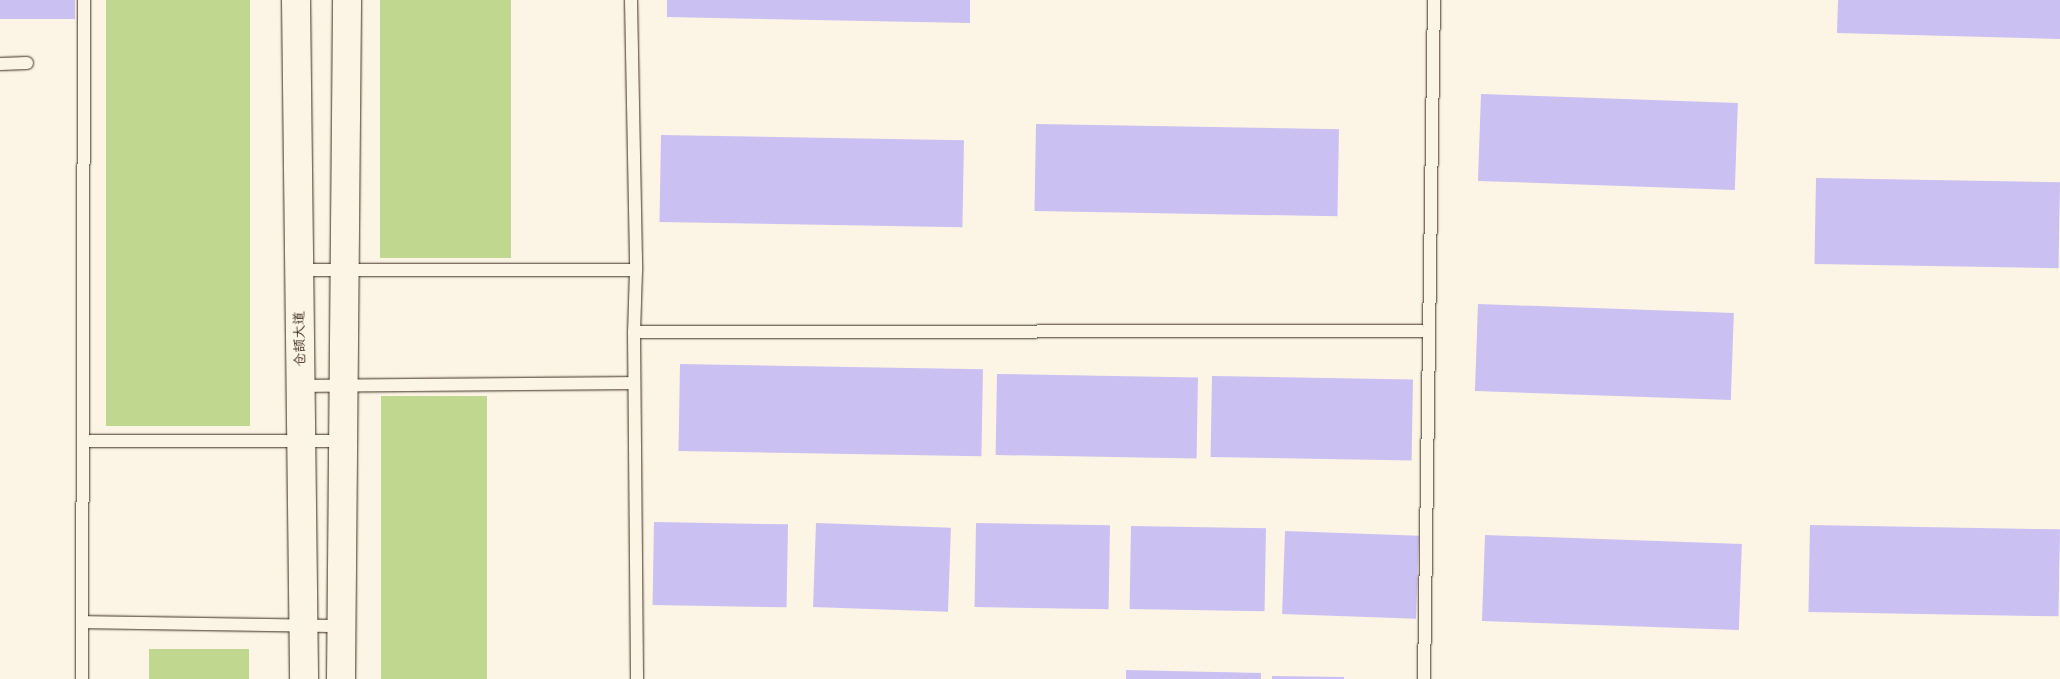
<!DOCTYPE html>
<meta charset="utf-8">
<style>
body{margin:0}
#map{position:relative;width:2060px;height:679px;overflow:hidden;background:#fcf5e5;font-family:Kalam,"LXGW WenKai TC",sans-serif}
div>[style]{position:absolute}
.green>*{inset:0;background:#bfd78e;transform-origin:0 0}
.building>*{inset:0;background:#cac0f2;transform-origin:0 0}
.roads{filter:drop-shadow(0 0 1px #3b2a1e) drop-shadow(0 0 1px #3b2a1e)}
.service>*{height:12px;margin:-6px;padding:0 6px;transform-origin:6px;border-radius:6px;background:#fcf5e5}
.primary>*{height:28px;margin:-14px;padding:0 14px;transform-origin:14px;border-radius:14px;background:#fcf5e5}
span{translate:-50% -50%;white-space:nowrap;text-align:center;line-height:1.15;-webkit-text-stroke:4px #fcf5e5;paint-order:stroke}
.street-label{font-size:14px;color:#3b2a1e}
</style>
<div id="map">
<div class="green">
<div style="left:106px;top:0;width:144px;height:426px"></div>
<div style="left:380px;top:0;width:131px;height:258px"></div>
<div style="left:381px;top:396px;width:106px;height:283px"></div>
<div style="left:149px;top:649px;width:100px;height:30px"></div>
</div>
<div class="building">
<div style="left:0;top:0;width:75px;height:19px"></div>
<div style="clip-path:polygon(667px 0,970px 0,970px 23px,667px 17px)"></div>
<div style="clip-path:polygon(1838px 0,2060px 0,2060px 39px,1837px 33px)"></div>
<div style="left:1481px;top:94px;width:257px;height:87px;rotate:2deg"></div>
<div style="left:1036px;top:124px;width:303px;height:87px;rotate:1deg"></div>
<div style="left:661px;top:135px;width:303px;height:87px;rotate:1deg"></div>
<div style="left:1816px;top:178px;width:244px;height:86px;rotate:1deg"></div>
<div style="left:1478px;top:304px;width:256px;height:87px;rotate:2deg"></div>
<div style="left:680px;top:364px;width:303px;height:87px;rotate:1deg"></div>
<div style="left:997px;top:374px;width:201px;height:81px;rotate:1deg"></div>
<div style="left:1212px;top:376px;width:201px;height:81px;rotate:1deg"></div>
<div style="left:654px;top:522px;width:134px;height:83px;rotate:1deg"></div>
<div style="left:816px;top:523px;width:135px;height:84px;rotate:2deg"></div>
<div style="left:976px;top:523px;width:134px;height:84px;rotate:1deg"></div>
<div style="left:1810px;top:525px;width:250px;height:87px;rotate:1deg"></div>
<div style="left:1131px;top:526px;width:135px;height:83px;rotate:1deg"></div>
<div style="left:1285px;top:531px;width:134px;height:83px;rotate:2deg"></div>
<div style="left:1485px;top:535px;width:257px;height:86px;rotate:2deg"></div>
<div style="clip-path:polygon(1126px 670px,1261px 673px,1261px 679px,1126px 679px)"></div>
<div style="clip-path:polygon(1272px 676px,1344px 677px,1344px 679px,1272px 679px)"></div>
</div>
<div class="roads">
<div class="service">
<div style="left:631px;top:0;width:270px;rotate:88.9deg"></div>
<div style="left:0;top:64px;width:27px;rotate:-2deg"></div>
<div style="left:299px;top:270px;width:337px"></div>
<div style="left:636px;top:270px;width:62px;rotate:91.8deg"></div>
<div style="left:634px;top:332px;width:795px;rotate:-0.07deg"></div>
<div style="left:634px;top:332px;width:347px;rotate:89.5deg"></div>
<div style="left:301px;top:386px;width:333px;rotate:-0.5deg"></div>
<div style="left:83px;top:441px;width:260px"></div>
<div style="left:82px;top:622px;width:259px;rotate:0.9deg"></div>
<div style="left:82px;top:679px;width:679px;rotate:-89.83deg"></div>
<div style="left:1424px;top:679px;width:679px;rotate:-89.16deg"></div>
</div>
<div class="primary">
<div style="left:296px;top:0;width:679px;rotate:89.32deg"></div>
<div style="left:341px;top:679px;width:679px;rotate:-89.49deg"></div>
</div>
</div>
<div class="street-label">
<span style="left:300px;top:339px;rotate:-91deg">仓颉大道</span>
</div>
</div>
